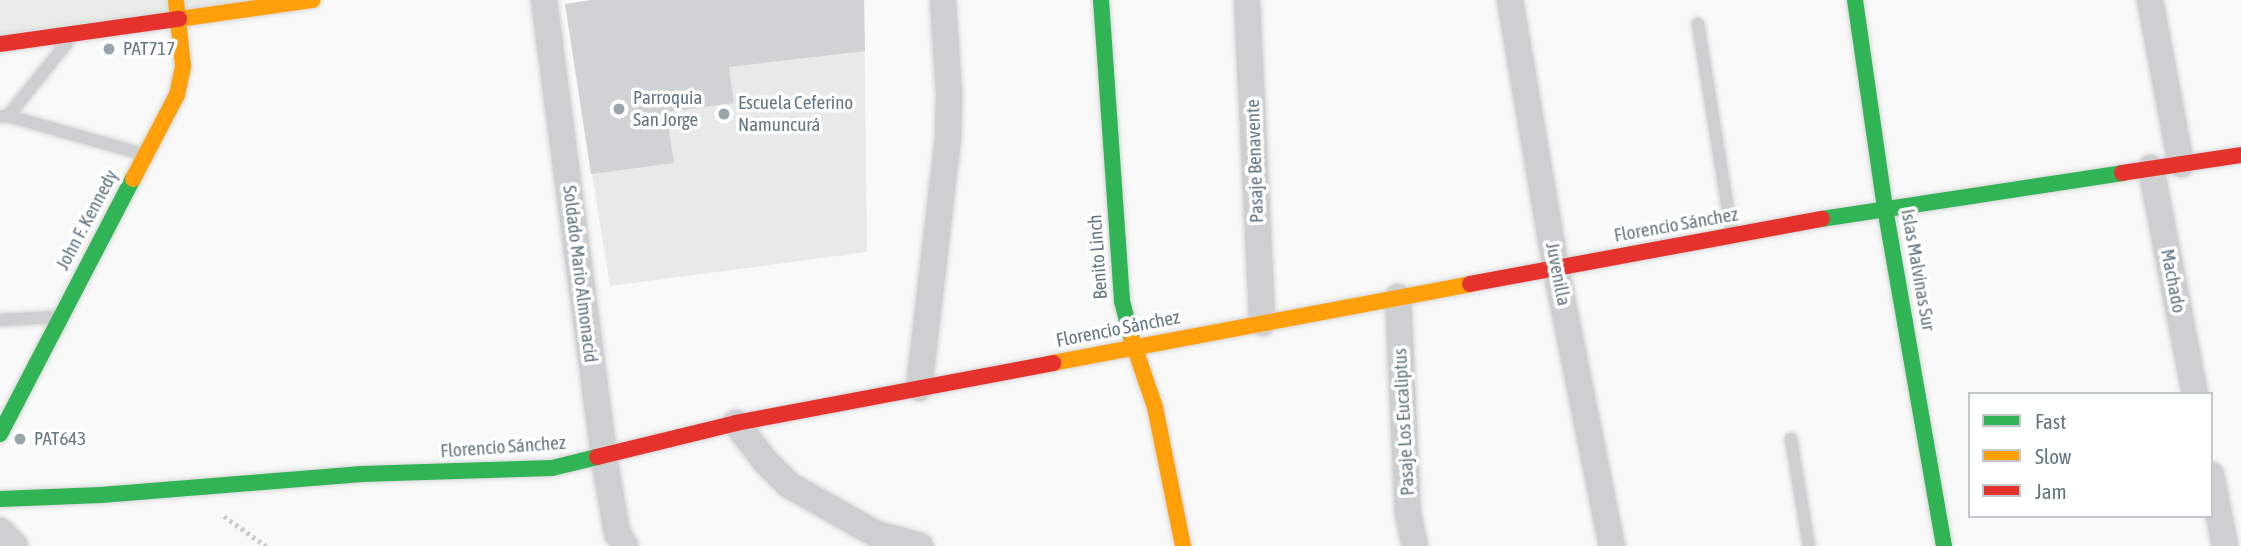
<!DOCTYPE html>
<meta charset="utf-8">
<style>
body{margin:0}
#map{position:relative;width:2241px;height:546px;overflow:hidden;background:#f9f9f9;font-family:"Asap Condensed",sans-serif}
div>[style]{position:absolute}
.built>*{inset:0;background:#e8e9e9}
.green>*{inset:0;background:#e8ebe6}
.building>*{inset:0;background:#d0d2d3}
.path>*{height:4.5px;margin-top:-2.25px;transform-origin:0;background:repeating-linear-gradient(90deg,#cbcccd 0 3.5px,transparent 0 7px)}
.roads{filter:drop-shadow(0 0 2px #d5d6d7) drop-shadow(0 0 2px #d5d6d7)}
.lane>*{height:12px;margin:-6px;padding:0 6px;transform-origin:6px;border-radius:6px;background:#cecfd0}
.street>*{height:26px;margin:-13px;padding:0 13px;transform-origin:13px;border-radius:13px;background:#cecfd0}
.fast>*{height:16px;margin:-8px;padding:0 8px;transform-origin:8px;border-radius:8px;background:#30b455}
.slow>*{height:16px;margin:-8px;padding:0 8px;transform-origin:8px;border-radius:8px;background:#ff9f0a}
.jam>*{height:16px;margin:-8px;padding:0 8px;transform-origin:8px;border-radius:8px;background:#e5322d}
.dots>*{width:19px;height:19px;translate:-50% -50%;box-sizing:border-box;border:4px solid #fff;border-radius:50%}
span{translate:-50% -50%;white-space:nowrap;text-align:center;line-height:1.15;-webkit-text-stroke:7px #fff;paint-order:stroke}
.poi-label{font-size:19px;color:#657683}
.left{translate:0 -50%;text-align:left}
.street-label{font-size:19px;color:#657683}
.legend{position:absolute;left:1968px;top:392px;width:245px;height:126px;box-sizing:border-box;background:#fff;border:2px solid #c1c8cd;margin:0;padding:9px 12px;list-style:none;font-size:21px;color:#657683}
.legend li{display:flex;align-items:center;gap:14px;height:35px}
.legend b{width:35px;border:2px solid #c1c8cd}
</style>
<div id="map">
<div class="built">
<div style="clip-path:polygon(592px 0,864px 0,867px 252px,610px 286px,565px 4px)"></div>
</div>
<div class="green">
<div style="clip-path:polygon(0 0,313px 0,0 44px)"></div>
</div>
<div class="building">
<div style="clip-path:polygon(592px 0,864px 0,865px 51px,729px 67px,734px 103px,666px 112px,674px 163px,591px 174px,565px 4px)"></div>
</div>
<div class="path">
<div style="left:224px;top:516px;width:52px;rotate:35.5deg"></div>
</div>
<div class="roads">
<div class="lane">
<div style="left:1698px;top:24px;width:213px;rotate:80.8deg"></div>
<div style="left:8px;top:116px;width:139px;rotate:15.8deg"></div>
<div style="left:0;top:117px;width:8px;rotate:-7deg"></div>
<div style="left:8px;top:116px;width:94px;rotate:-51.1deg"></div>
<div style="left:0;top:320px;width:56px;rotate:-3.1deg"></div>
<div style="left:1791px;top:439px;width:109px;rotate:80.5deg"></div>
</div>
<div class="street">
<div style="left:544px;top:0;width:461px;rotate:82.5deg"></div>
<div style="left:604px;top:457px;width:77px;rotate:80.3deg"></div>
<div style="left:617px;top:533px;width:15px;rotate:58deg"></div>
<div style="left:1247px;top:0;width:323px;rotate:87.3deg"></div>
<div style="left:1510px;top:0;width:273px;rotate:80.3deg"></div>
<div style="left:1556px;top:269px;width:283px;rotate:78.6deg"></div>
<div style="left:2150px;top:0;width:167px;rotate:79.3deg"></div>
<div style="left:2151px;top:168px;width:230px;rotate:79deg"></div>
<div style="left:1398px;top:297px;width:217px;rotate:87.4deg"></div>
<div style="left:1408px;top:514px;width:33px;rotate:78deg"></div>
<div style="left:919px;top:388px;width:251px;rotate:-83.4deg"></div>
<div style="left:948px;top:139px;width:45px;rotate:-88.7deg"></div>
<div style="left:949px;top:94px;width:94px;rotate:-93.7deg"></div>
<div style="left:736px;top:423px;width:48px;rotate:52.7deg"></div>
<div style="left:765px;top:461px;width:34px;rotate:45deg"></div>
<div style="left:789px;top:485px;width:100px;rotate:29.4deg"></div>
<div style="left:876px;top:534px;width:46px;rotate:15.3deg"></div>
<div style="left:2211px;top:475px;width:72px;rotate:78.8deg"></div>
<div style="left:0;top:531px;width:21px;rotate:45deg"></div>
</div>
<div class="fast">
<div style="left:1101px;top:0;width:302px;rotate:86deg"></div>
<div style="left:1122px;top:301px;width:40px;rotate:75.6deg"></div>
<div style="left:1855px;top:0;width:210px;rotate:81.8deg"></div>
<div style="left:1885px;top:208px;width:343px;rotate:80.1deg"></div>
<div style="left:1822px;top:219px;width:304px;rotate:-8.7deg"></div>
<div style="left:0;top:434px;width:288px;rotate:-62.5deg"></div>
<div style="left:0;top:499px;width:101px;rotate:-2.3deg"></div>
<div style="left:101px;top:495px;width:262px;rotate:-4.6deg"></div>
<div style="left:362px;top:474px;width:190px;rotate:-1.8deg"></div>
<div style="left:552px;top:468px;width:46px;rotate:-13.7deg"></div>
</div>
<div class="slow">
<div style="left:179px;top:19px;width:135px;rotate:-8.1deg"></div>
<div style="left:133px;top:179px;width:95px;rotate:-62.4deg"></div>
<div style="left:177px;top:95px;width:30px;rotate:-78deg"></div>
<div style="left:183px;top:66px;width:66px;rotate:-96.1deg"></div>
<div style="left:1132px;top:340px;width:71px;rotate:71.1deg"></div>
<div style="left:1155px;top:407px;width:142px;rotate:78.6deg"></div>
<div style="left:1053px;top:363px;width:424px;rotate:-10.7deg"></div>
</div>
<div class="jam">
<div style="left:0;top:44px;width:181px;rotate:-8deg"></div>
<div style="left:2122px;top:173px;width:120px;rotate:-8.6deg"></div>
<div style="left:1470px;top:284px;width:358px;rotate:-10.5deg"></div>
<div style="left:597px;top:457px;width:143px;rotate:-13.7deg"></div>
<div style="left:736px;top:423px;width:323px;rotate:-10.7deg"></div>
</div>
</div>
<div class="dots">
<div style="left:109px;top:49px;background:#99a4ac"></div>
<div style="left:619px;top:109px;background:#99a4ac"></div>
<div style="left:724px;top:114px;background:#99a4ac"></div>
<div style="left:20px;top:439px;background:#99a4ac"></div>
</div>
<div class="poi-label">
<span class="left" style="left:123px;top:49px">PAT717</span>
<span class="left" style="left:633px;top:109px">Parroquia<br>San Jorge</span>
<span class="left" style="left:738px;top:114px">Escuela Ceferino<br>Namuncurá</span>
<span class="left" style="left:34px;top:439px">PAT643</span>
</div>
<div class="street-label">
<span style="left:1255px;top:161px;rotate:-92deg">Pasaje Benavente</span>
<span style="left:87px;top:220px;rotate:-62deg">John F. Kennedy</span>
<span style="left:1676px;top:225px;rotate:-10deg">Florencio Sánchez</span>
<span style="left:1098px;top:257px;rotate:-94deg">Benito Linch</span>
<span style="left:1918px;top:270px;rotate:80deg">Islas Malvinas Sur</span>
<span style="left:580px;top:274px;rotate:83deg">Soldado Mario Almonacid</span>
<span style="left:1558px;top:274px;rotate:79deg">Juvenilla</span>
<span style="left:2173px;top:281px;rotate:79deg">Machado</span>
<span style="left:1118px;top:329px;rotate:-11deg">Florencio Sánchez</span>
<span style="left:1404px;top:422px;rotate:-93deg">Pasaje Los Eucaliptus</span>
<span style="left:503px;top:447px;rotate:-4deg">Florencio Sánchez</span>
</div>
<ul class="legend">
<li><b style="height:9px;background:#30b455"></b>Fast</li>
<li><b style="height:9px;background:#ff9f0a"></b>Slow</li>
<li><b style="height:9px;background:#e5322d"></b>Jam</li>
</ul>
</div>
